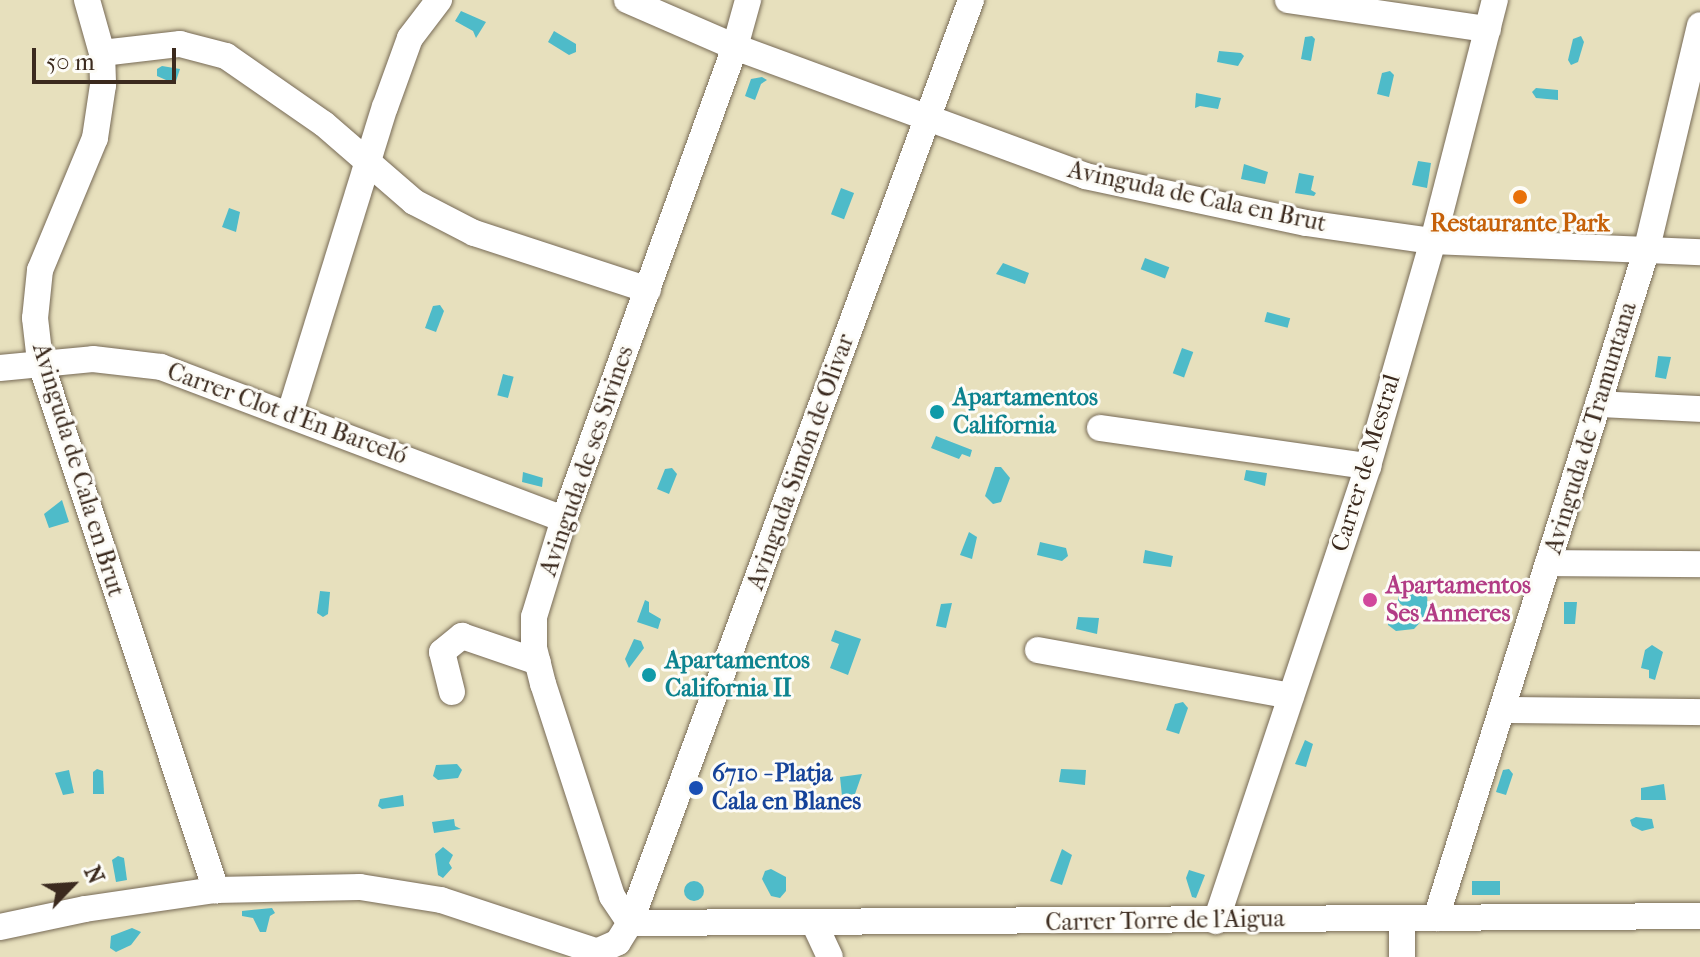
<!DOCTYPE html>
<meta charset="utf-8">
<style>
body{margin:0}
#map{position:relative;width:1700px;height:957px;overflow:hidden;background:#e7e0bd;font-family:"IM FELL French Canon",serif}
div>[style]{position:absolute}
.water>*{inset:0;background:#4ebbc9;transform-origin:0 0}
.round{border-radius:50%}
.roads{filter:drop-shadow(0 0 2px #776a56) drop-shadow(0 0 2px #776a56)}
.minor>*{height:26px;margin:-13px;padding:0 13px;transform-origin:13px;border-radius:13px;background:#fff}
.dots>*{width:22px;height:22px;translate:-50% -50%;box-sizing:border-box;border:4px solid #fdfcf7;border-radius:50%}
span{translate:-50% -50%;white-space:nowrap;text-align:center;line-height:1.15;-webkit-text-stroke:6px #fdfcf7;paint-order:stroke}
.street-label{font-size:24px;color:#3b2a1e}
.food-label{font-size:24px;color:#c56008;font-weight:700}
.culture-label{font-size:24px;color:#0d838f;font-weight:700}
.left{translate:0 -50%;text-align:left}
.hotel-label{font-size:24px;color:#b23c85;font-weight:700}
.transit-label{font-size:24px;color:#164399;font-weight:700}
.north{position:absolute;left:32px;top:845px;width:80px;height:80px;-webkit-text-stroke:6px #fdfcf7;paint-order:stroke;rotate:65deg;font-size:22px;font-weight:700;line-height:32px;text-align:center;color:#3b2a1e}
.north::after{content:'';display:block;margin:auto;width:28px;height:36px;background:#3b2a1e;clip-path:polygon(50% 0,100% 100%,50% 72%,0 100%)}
.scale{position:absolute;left:32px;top:48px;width:144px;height:36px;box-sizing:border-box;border:4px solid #3b2a1e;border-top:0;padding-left:10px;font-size:24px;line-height:28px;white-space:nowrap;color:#3b2a1e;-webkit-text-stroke:6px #fdfcf7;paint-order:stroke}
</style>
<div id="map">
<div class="water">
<div style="clip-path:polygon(461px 11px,486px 22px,476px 38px,473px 31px,455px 21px)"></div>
<div style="clip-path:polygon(554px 31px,576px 44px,576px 52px,569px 55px,548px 42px)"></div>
<div style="clip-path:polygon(1312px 36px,1315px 39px,1311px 61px,1301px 59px,1305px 37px)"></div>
<div style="clip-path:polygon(1581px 36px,1584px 42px,1578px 62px,1571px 65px,1568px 60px,1573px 39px)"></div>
<div style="clip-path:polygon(1219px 51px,1241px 53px,1244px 56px,1238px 66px,1217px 62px)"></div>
<div style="clip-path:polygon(162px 66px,180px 69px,175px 84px,157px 76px,157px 69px)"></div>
<div style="clip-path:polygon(1390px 71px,1394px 75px,1389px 97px,1377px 94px,1382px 73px)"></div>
<div style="clip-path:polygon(762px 77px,767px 80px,761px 84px,755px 100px,745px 96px,751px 79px)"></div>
<div style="clip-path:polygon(1536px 88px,1558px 90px,1558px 100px,1536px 98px,1532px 92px)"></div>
<div style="clip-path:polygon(1196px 93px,1221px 98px,1218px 109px,1200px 106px,1195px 108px)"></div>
<div style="clip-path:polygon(1418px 161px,1431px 163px,1427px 188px,1412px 185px)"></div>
<div style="clip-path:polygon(1244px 164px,1268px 172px,1265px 184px,1241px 179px)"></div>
<div style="clip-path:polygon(1299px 173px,1314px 176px,1311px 190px,1316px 193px,1314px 196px,1295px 193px)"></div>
<div style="left:841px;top:188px;width:14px;height:28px;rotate:21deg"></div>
<div style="clip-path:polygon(229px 208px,240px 212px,236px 232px,222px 227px)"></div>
<div style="left:1145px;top:258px;width:26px;height:12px;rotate:21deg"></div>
<div style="clip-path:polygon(1003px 263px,1029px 273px,1025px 284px,996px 274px)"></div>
<div style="clip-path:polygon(433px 306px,440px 305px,444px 311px,436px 332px,425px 328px)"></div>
<div style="left:1267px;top:312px;width:24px;height:10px;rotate:15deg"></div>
<div style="left:1182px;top:348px;width:12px;height:27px;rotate:20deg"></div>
<div style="clip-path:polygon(1658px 356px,1671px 357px,1666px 379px,1655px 377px)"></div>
<div style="left:503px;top:374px;width:11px;height:22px;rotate:15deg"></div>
<div style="clip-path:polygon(936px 436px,972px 450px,970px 457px,962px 454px,959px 459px,931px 448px)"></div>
<div style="clip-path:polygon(995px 467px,1001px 467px,1010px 478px,1001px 502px,993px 504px,985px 496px)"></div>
<div style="clip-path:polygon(672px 468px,677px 474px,669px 494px,657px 489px,665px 469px)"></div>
<div style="clip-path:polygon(1246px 470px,1267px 473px,1265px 486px,1244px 480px)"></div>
<div style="clip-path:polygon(523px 472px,543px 478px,542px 487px,522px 482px)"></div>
<div style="clip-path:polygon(62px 500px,69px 522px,49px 528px,44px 514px)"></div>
<div style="clip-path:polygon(969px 532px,977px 537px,972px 559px,960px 555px)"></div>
<div style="clip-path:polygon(1040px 542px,1066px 548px,1068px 556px,1062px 561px,1037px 555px)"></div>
<div style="clip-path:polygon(1145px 550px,1173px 556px,1171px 567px,1143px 563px)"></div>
<div style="clip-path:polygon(1413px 586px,1427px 592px,1428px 614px,1414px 629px,1396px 631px,1388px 625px,1389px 616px,1405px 615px,1407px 609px,1398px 602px,1398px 596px,1402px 589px)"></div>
<div style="clip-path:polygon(320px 591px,330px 592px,328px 614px,323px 617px,317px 613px)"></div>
<div style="clip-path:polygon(645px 600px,649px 602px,649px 612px,661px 619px,658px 629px,637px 622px)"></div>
<div style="clip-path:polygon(1564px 602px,1577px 602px,1575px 624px,1564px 624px)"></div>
<div style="clip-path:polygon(952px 603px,946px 628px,936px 626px,941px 604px)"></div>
<div style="clip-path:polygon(1078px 617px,1099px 618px,1097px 634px,1076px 629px)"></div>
<div style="clip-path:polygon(835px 630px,861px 639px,848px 675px,830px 668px,839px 644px,831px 641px)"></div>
<div style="clip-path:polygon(634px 639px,641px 641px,644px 648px,629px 668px,625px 659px)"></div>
<div style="clip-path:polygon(1652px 645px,1663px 652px,1655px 680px,1649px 678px,1649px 670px,1641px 668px,1645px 650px)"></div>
<div style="clip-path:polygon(1183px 702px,1188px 708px,1179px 734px,1166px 730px,1175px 704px)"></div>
<div style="clip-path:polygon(1305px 740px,1313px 744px,1306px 767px,1295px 764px)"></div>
<div style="clip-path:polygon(457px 764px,462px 770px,458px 778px,438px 780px,433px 776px,436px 765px)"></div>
<div style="clip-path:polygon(97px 769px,103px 771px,104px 794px,93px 794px,93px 772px)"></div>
<div style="clip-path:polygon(1061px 769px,1086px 770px,1085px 785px,1059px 782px)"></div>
<div style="clip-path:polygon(69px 770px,74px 793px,63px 795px,55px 773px)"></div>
<div style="clip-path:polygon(1503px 770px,1509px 769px,1513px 774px,1506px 795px,1496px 792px)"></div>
<div style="clip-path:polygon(862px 774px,855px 794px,842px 796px,840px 777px)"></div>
<div style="clip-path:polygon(1664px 784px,1666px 800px,1641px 800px,1641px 788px)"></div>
<div style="clip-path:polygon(403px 795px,404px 806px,382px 809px,378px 806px,380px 799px)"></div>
<div style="clip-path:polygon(1636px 817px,1652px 819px,1654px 828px,1642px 831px,1632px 826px,1630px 820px)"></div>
<div style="clip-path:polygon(454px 819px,455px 826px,461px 829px,434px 833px,432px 822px)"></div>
<div style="clip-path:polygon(443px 847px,453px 855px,449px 863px,452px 868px,443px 878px,438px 875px,435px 854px)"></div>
<div style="clip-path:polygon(1062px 849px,1072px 855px,1062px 885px,1050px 881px)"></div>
<div style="clip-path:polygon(118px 856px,124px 858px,127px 880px,116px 882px,112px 860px)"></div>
<div style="clip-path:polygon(771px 869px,786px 877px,786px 891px,780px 898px,771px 896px,762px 879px,765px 871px)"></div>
<div style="clip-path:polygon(1189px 870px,1205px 875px,1196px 898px,1192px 897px,1186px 878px)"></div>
<div style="left:1472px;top:881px;width:28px;height:14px"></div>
<div class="round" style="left:684px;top:881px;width:20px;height:20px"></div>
<div style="clip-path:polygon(272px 908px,275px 913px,270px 916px,266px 932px,260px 932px,253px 918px,242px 916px,242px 911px)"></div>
<div style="clip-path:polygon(132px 928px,141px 932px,131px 945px,116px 952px,110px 948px,111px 936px)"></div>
</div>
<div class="roads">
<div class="minor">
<div style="left:87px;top:0;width:55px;rotate:74.2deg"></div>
<div style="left:102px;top:53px;width:32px;rotate:88deg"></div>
<div style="left:103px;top:85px;width:54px;rotate:98.6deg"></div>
<div style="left:95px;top:138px;width:143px;rotate:112.6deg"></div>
<div style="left:40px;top:270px;width:48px;rotate:95.9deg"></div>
<div style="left:35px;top:318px;width:43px;rotate:83.4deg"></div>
<div style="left:40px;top:361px;width:558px;rotate:71.6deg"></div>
<div style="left:627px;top:0;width:118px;rotate:23.5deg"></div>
<div style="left:735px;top:47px;width:373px;rotate:20.2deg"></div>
<div style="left:1085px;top:176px;width:226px;rotate:12deg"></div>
<div style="left:1306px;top:223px;width:128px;rotate:8.1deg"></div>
<div style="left:1433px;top:241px;width:267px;rotate:2.4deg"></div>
<div style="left:1288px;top:0;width:202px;rotate:8.3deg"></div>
<div style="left:102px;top:53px;width:79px;rotate:-6.6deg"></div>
<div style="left:180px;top:44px;width:48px;rotate:14.6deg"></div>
<div style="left:226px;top:56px;width:119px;rotate:34.8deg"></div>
<div style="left:324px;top:124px;width:119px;rotate:40.9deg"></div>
<div style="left:414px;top:202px;width:68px;rotate:27.3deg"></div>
<div style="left:474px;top:233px;width:183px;rotate:18.1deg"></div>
<div style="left:0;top:368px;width:93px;rotate:-5.5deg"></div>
<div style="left:93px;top:359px;width:68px;rotate:6.7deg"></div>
<div style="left:161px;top:367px;width:431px;rotate:20.7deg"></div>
<div style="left:1598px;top:404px;width:102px;rotate:2.8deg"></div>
<div style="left:290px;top:413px;width:320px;rotate:-72.8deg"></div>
<div style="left:385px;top:107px;width:73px;rotate:-70.1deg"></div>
<div style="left:410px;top:38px;width:48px;rotate:-52.7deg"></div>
<div style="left:1100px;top:428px;width:271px;rotate:8.1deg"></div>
<div style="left:1548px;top:563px;width:152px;rotate:0.4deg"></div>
<div style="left:1038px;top:650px;width:257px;rotate:10.3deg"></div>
<div style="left:452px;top:692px;width:41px;rotate:-104deg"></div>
<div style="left:442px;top:652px;width:26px;rotate:-39deg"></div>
<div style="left:462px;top:636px;width:80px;rotate:18.9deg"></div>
<div style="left:1502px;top:710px;width:198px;rotate:0.6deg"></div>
<div style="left:1436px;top:918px;width:698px;rotate:-72.5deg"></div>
<div style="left:1646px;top:252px;width:233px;rotate:-76.6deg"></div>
<div style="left:1402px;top:919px;width:38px;rotate:90deg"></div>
<div style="left:1216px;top:921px;width:480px;rotate:-71.5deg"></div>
<div style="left:1368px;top:466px;width:234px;rotate:-73.9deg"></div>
<div style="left:1433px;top:241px;width:249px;rotate:-75.6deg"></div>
<div style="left:630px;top:923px;width:1070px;rotate:-0.37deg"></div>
<div style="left:630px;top:923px;width:32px;rotate:-124deg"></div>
<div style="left:612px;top:896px;width:223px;rotate:-108deg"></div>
<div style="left:543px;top:684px;width:38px;rotate:-104deg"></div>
<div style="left:534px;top:647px;width:30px;rotate:-90deg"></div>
<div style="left:534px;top:617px;width:102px;rotate:-73deg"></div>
<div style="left:564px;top:519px;width:502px;rotate:-70.09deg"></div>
<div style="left:735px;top:47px;width:49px;rotate:-74.5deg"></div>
<div style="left:815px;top:925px;width:35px;rotate:65deg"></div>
<div style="left:0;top:927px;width:87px;rotate:-12deg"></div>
<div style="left:85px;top:909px;width:132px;rotate:-8.3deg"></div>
<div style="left:216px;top:890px;width:144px;rotate:-1.2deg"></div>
<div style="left:360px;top:887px;width:82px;rotate:9.1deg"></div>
<div style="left:441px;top:900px;width:162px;rotate:18.3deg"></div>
<div style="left:585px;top:957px;width:36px;rotate:-24deg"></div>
<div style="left:618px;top:942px;width:22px;rotate:-58deg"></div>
<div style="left:630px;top:923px;width:984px;rotate:-69.72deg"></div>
</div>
</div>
<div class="dots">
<div style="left:1520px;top:197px;background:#e8710a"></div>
<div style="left:937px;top:412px;background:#0f9aa8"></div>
<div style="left:1370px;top:600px;background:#d1479c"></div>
<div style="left:649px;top:675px;background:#0f9aa8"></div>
<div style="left:696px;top:788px;background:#1a4fb4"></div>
</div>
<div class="street-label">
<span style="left:1197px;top:197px;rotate:12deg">Avinguda de Cala en Brut</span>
<span style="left:287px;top:414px;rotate:20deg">Carrer Clot d'En Barceló</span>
<span style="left:1591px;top:428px;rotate:-73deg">Avinguda de Tramuntana</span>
<span style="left:587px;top:461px;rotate:-71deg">Avinguda de ses Sivines</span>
<span style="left:801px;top:462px;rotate:-70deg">Avinguda Simón de Olivar</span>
<span style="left:1366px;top:463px;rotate:-73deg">Carrer de Mestral</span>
<span style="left:78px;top:470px;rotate:73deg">Avinguda de Cala en Brut</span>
<span style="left:1165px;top:921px;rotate:-1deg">Carrer Torre de l'Aigua</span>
</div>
<div class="food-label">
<span style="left:1520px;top:224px">Restaurante Park</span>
</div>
<div class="culture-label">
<span class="left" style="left:953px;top:412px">Apartamentos<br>California</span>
<span class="left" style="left:665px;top:675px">Apartamentos<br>California II</span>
</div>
<div class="hotel-label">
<span class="left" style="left:1386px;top:600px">Apartamentos<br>Ses Anneres</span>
</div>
<div class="transit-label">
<span class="left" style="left:712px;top:788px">6710 - Platja<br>Cala en Blanes</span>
</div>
<div class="north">N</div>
<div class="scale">50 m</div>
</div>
